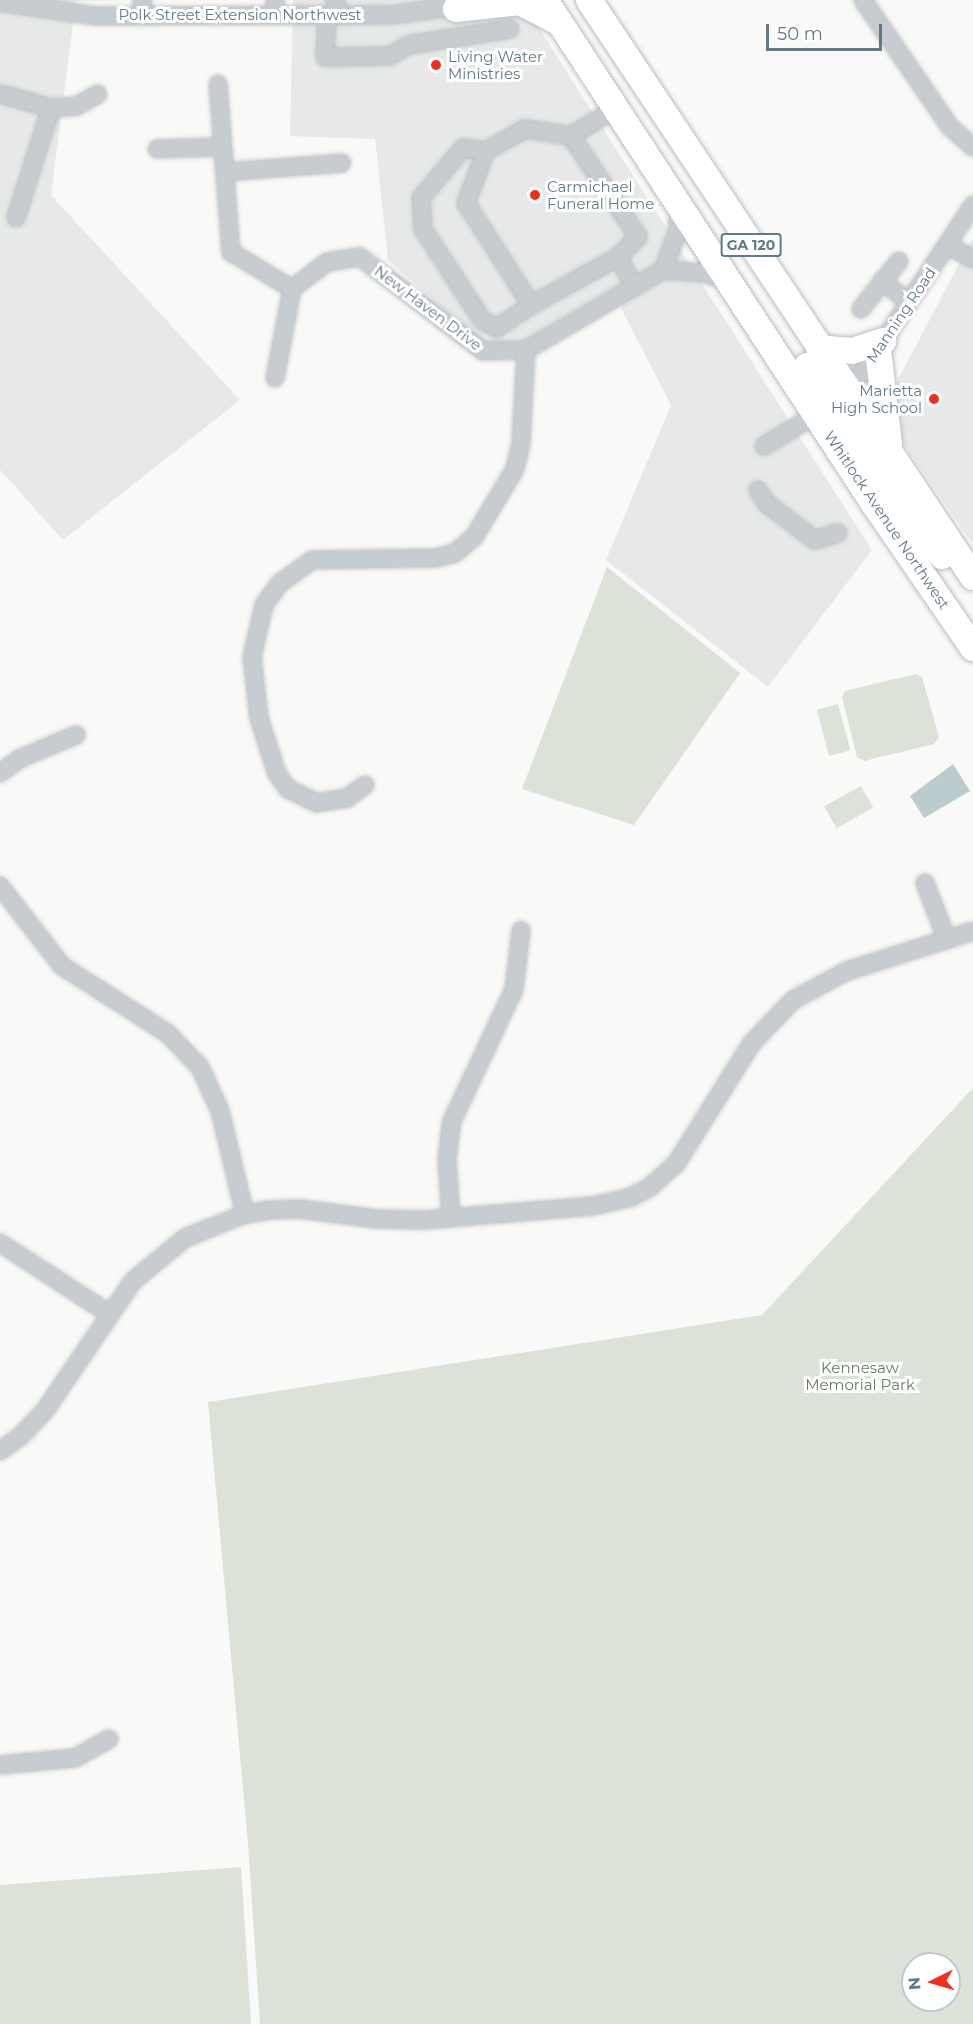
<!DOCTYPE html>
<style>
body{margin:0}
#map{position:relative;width:973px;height:2024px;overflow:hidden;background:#f9f9f7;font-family:Montserrat,sans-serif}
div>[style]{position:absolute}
.built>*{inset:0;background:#e7e9e8}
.green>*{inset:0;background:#dce2d7;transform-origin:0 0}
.water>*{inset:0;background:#bcccce}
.roads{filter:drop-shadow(0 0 2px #b9bec1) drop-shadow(0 0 2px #b9bec1)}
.minor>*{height:16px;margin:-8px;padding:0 8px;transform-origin:8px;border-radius:8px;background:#c6cccf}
.highway>*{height:26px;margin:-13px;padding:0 13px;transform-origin:13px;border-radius:13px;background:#fff}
.dots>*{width:16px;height:16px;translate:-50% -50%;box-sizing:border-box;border:3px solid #fff;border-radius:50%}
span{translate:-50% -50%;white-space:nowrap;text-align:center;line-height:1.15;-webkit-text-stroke:6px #fff;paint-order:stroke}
.shield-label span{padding:2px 4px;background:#fff;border:2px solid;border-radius:4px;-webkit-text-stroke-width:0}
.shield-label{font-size:14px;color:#617a85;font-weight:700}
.street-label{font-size:15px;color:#617a85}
.poi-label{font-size:15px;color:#617a85}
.left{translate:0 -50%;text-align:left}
.right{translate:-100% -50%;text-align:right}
.park-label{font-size:15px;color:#6a7b61}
.north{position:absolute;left:901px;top:1952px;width:60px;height:60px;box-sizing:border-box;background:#fff;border:2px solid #c0cace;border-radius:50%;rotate:265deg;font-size:16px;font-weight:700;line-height:24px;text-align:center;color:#617a85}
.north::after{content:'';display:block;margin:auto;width:21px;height:27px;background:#f52e1b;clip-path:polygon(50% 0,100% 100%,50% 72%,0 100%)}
.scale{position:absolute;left:766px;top:24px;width:116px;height:27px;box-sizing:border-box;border:3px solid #617a85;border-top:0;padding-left:8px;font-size:18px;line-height:21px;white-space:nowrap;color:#617a85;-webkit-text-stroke:4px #fff;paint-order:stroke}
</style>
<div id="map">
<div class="built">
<div style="clip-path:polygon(5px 0,132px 0,76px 1px,51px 195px,240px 400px,63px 540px,0 470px,0 7px)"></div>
<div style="clip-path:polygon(293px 0,521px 0,872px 550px,768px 687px,606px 560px,671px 405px,611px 289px,519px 344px,488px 347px,388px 260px,375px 139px,290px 136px)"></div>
<div style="clip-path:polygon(973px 238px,973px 544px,898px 436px,893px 416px,897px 381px)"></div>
</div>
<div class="green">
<div style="clip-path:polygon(607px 567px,740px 673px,634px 825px,522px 789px)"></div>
<div style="clip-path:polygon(916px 674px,922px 677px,939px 737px,934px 744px,864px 761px,857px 757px,842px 697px,845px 691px)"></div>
<div style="left:838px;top:704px;width:48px;height:22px;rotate:75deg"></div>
<div style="left:861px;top:786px;width:25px;height:42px;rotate:61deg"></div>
<div style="clip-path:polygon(evenodd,973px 1088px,973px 2024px,260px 2024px,248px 1843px,208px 1402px,762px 1315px,973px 1088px,913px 1964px,949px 1964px,949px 2000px,913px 2000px,913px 1964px)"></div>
<div style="clip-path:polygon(241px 1867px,251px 2024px,0 2024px,0 1885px)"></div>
</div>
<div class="water">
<div style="clip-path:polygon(953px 764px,970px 791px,924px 818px,910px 796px)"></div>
</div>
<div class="roads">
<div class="minor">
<div style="left:142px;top:0;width:16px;rotate:83deg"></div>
<div style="left:275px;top:0;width:15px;rotate:86deg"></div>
<div style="left:335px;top:0;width:16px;rotate:75deg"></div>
<div style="left:863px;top:0;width:154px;rotate:55.6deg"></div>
<div style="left:950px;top:127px;width:30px;rotate:41deg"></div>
<div style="left:0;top:2px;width:96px;rotate:8.4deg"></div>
<div style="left:95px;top:16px;width:295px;rotate:-0.2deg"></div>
<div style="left:390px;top:15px;width:76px;rotate:-7.6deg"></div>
<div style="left:327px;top:15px;width:42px;rotate:92.7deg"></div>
<div style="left:325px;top:57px;width:65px;rotate:-0.9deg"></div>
<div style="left:390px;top:56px;width:21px;rotate:-31deg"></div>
<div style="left:408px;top:45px;width:103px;rotate:-8.9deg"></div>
<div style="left:218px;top:84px;width:169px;rotate:85.6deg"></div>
<div style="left:231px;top:252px;width:71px;rotate:31.2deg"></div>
<div style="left:0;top:94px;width:53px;rotate:15.4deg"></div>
<div style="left:51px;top:108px;width:115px;rotate:107.7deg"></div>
<div style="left:51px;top:108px;width:26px;rotate:-4deg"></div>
<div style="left:77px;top:106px;width:24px;rotate:-30deg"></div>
<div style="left:616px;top:108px;width:53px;rotate:148.1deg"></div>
<div style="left:571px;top:136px;width:121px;rotate:56.4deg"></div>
<div style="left:638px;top:237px;width:28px;rotate:135deg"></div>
<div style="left:618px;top:257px;width:33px;rotate:61deg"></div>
<div style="left:571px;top:136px;width:47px;rotate:-171.3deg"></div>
<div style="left:525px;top:129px;width:45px;rotate:150.6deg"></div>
<div style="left:486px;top:151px;width:56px;rotate:111deg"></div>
<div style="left:466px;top:203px;width:121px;rotate:57.5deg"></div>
<div style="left:531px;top:305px;width:99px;rotate:-28.9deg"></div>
<div style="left:157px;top:149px;width:64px;rotate:-1.8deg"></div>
<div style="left:486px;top:151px;width:23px;rotate:-173deg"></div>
<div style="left:463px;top:148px;width:65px;rotate:130deg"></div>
<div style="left:421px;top:198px;width:31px;rotate:86deg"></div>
<div style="left:423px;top:229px;width:108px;rotate:57deg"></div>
<div style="left:482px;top:320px;width:17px;rotate:28deg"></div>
<div style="left:497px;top:328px;width:41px;rotate:-34.1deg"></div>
<div style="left:225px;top:172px;width:117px;rotate:-4.4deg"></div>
<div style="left:948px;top:246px;width:28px;rotate:27deg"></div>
<div style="left:663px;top:270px;width:39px;rotate:-69deg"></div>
<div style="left:677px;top:234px;width:30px;rotate:-86deg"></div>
<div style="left:882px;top:281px;width:34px;rotate:38deg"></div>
<div style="left:292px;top:289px;width:44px;rotate:-37.6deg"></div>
<div style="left:327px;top:262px;width:33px;rotate:-9deg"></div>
<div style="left:360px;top:257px;width:155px;rotate:37.4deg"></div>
<div style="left:483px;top:351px;width:43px;rotate:-1.3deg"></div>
<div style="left:526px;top:350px;width:159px;rotate:-30.3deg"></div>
<div style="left:663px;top:270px;width:42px;rotate:4.1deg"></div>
<div style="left:705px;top:273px;width:26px;rotate:21deg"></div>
<div style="left:861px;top:309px;width:61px;rotate:-51.6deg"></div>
<div style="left:275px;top:378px;width:91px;rotate:-79.2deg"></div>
<div style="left:842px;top:394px;width:34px;rotate:-47deg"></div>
<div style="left:865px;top:369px;width:196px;rotate:-56.6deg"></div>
<div style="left:764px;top:446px;width:68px;rotate:-31.1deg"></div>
<div style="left:758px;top:490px;width:15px;rotate:58deg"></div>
<div style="left:766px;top:503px;width:61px;rotate:37.1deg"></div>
<div style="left:815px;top:540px;width:24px;rotate:-17deg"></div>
<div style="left:0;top:773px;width:24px;rotate:-36deg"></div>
<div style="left:19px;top:759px;width:62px;rotate:-22.8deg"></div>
<div style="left:365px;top:785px;width:22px;rotate:144deg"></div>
<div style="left:347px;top:798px;width:30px;rotate:171deg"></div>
<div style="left:317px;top:803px;width:32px;rotate:-154deg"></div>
<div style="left:288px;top:789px;width:19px;rotate:-126deg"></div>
<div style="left:277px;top:774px;width:59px;rotate:-107.8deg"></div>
<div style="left:259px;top:718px;width:61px;rotate:-96.5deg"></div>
<div style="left:252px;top:657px;width:53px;rotate:-77deg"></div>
<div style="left:264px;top:605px;width:26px;rotate:-54deg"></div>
<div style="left:279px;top:584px;width:41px;rotate:-36deg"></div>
<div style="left:312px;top:560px;width:123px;rotate:-0.9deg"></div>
<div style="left:435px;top:558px;width:21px;rotate:-14deg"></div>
<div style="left:455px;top:553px;width:25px;rotate:-40deg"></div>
<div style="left:474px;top:537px;width:79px;rotate:-58.9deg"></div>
<div style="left:515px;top:469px;width:26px;rotate:-77deg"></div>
<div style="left:521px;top:444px;width:94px;rotate:-87deg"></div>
<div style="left:925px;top:883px;width:61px;rotate:68.9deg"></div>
<div style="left:0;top:886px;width:101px;rotate:52.2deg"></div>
<div style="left:62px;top:966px;width:125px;rotate:32.5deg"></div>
<div style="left:167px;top:1033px;width:47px;rotate:45.9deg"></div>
<div style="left:200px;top:1067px;width:48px;rotate:65.6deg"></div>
<div style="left:220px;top:1111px;width:106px;rotate:76.4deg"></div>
<div style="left:451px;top:1218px;width:59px;rotate:-93.9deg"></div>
<div style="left:447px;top:1159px;width:38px;rotate:-83deg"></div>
<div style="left:452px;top:1121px;width:146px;rotate:-64.8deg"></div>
<div style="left:514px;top:989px;width:59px;rotate:-83.2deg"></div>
<div style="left:0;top:1243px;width:129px;rotate:32.9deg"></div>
<div style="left:0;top:1451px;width:26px;rotate:-36deg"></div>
<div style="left:21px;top:1436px;width:37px;rotate:-47deg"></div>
<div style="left:46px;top:1409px;width:155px;rotate:-55.8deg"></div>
<div style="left:133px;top:1281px;width:67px;rotate:-39.6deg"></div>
<div style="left:185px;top:1238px;width:65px;rotate:-21.8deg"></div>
<div style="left:245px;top:1214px;width:24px;rotate:-9deg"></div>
<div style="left:269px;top:1210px;width:31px;rotate:-2deg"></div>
<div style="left:300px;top:1209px;width:78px;rotate:7.4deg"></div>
<div style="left:377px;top:1219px;width:47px;rotate:1.2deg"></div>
<div style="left:424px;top:1220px;width:170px;rotate:-4.7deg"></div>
<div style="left:593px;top:1206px;width:39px;rotate:-13deg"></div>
<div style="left:631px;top:1197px;width:20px;rotate:-27deg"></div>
<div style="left:649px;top:1188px;width:36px;rotate:-42deg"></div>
<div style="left:676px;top:1164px;width:143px;rotate:-57.9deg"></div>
<div style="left:752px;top:1043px;width:59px;rotate:-46.4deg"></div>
<div style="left:793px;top:1000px;width:61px;rotate:-28.2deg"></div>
<div style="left:847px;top:971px;width:132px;rotate:-17.6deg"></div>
<div style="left:0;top:1765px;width:75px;rotate:-5.3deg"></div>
<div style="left:75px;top:1758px;width:39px;rotate:-29deg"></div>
</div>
<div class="highway">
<div style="left:545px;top:0;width:602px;rotate:56.86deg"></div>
<div style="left:874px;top:504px;width:175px;rotate:55.5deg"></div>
<div style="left:589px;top:0;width:693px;rotate:56.36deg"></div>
<div style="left:456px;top:9px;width:64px;rotate:-6.2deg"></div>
<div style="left:520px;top:2px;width:43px;rotate:27.8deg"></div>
<div style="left:819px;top:348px;width:33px;rotate:5deg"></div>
<div style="left:852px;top:351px;width:33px;rotate:-18deg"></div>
<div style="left:878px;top:350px;width:94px;rotate:83.3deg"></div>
<div style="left:807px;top:366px;width:172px;rotate:56.4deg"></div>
<div style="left:902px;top:509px;width:62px;rotate:49.6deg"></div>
</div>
</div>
<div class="dots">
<div style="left:436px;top:65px;background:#f52e1b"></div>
<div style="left:535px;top:195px;background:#f52e1b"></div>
<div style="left:934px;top:399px;background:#f52e1b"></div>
</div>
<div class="shield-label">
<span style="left:751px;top:245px">GA 120</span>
</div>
<div class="street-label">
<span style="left:240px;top:15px">Polk Street Extension Northwest</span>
<span style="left:428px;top:308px;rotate:37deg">New Haven Drive</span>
<span style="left:901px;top:315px;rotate:-56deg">Manning Road</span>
<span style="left:887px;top:520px;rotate:56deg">Whitlock Avenue Northwest</span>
</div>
<div class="poi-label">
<span class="left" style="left:448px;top:65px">Living Water<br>Ministries</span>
<span class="left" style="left:547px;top:195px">Carmichael<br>Funeral Home</span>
<span class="right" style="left:922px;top:399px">Marietta<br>High School</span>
</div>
<div class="park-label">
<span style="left:860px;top:1376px">Kennesaw<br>Memorial Park</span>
</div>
<div class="north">N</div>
<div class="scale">50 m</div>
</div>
